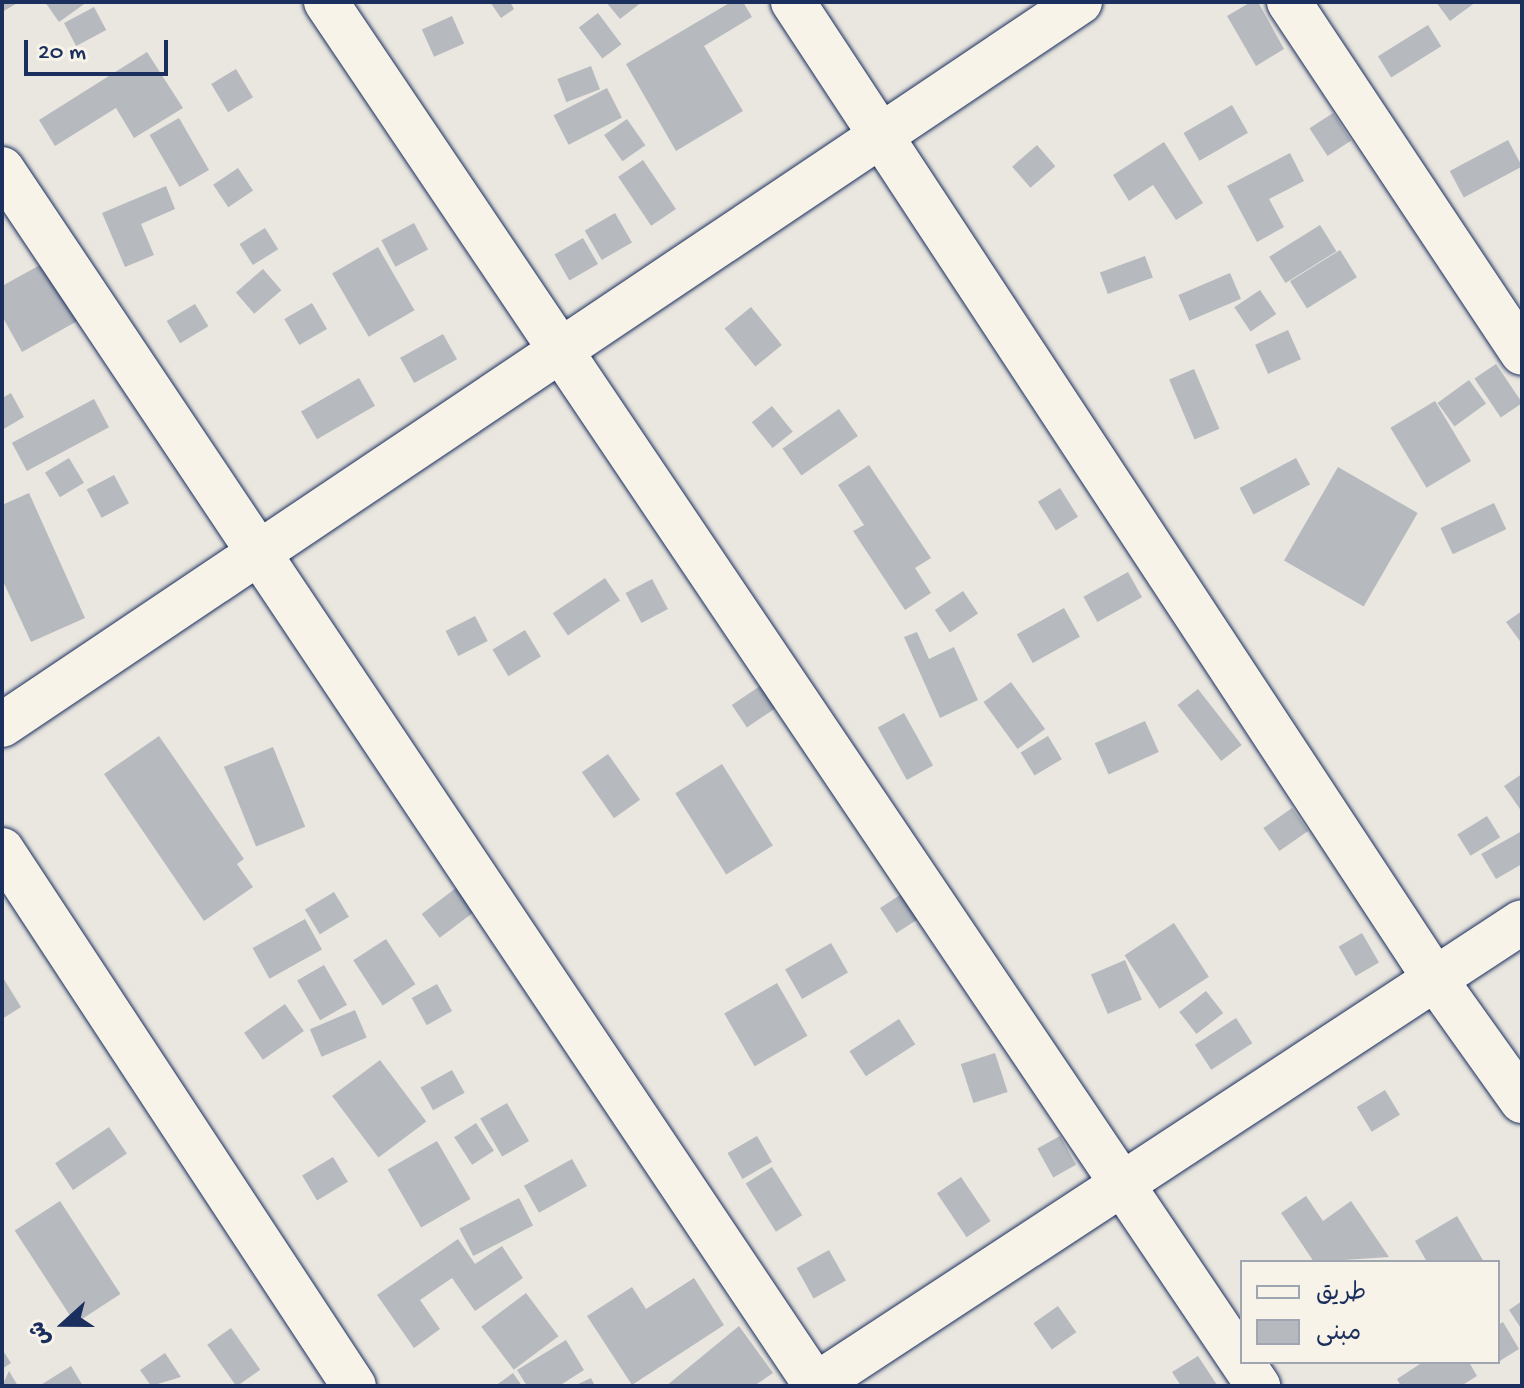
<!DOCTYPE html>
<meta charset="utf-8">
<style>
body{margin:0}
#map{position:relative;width:1524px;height:1388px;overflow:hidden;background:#eae7e0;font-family:"Gochi Hand","Playpen Sans Arabic",sans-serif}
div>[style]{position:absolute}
.building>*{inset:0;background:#b6babf;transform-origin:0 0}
.roads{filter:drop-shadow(0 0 2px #1b2f5e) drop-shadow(0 0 2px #1b2f5e)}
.minor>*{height:44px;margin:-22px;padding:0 22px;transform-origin:22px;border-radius:22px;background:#f7f3e8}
span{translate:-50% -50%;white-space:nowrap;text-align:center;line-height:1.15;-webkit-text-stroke:7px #f7f3e8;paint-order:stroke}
.frame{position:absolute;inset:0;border:4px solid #1b2f5e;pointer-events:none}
.legend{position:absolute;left:1240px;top:1260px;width:260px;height:104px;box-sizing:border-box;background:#f7f3e8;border:2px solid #9fa5b1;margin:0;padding:10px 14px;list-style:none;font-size:24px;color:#1b2f5e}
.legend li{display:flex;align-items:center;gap:16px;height:40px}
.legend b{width:40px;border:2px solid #9fa5b1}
.north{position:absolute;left:24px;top:1284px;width:80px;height:80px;-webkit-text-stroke:6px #f7f3e8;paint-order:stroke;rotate:249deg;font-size:22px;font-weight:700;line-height:32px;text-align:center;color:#1b2f5e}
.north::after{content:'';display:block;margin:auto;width:28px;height:36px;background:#1b2f5e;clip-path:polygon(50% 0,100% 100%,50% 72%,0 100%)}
.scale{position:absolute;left:24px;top:40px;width:144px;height:36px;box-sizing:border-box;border:4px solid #1b2f5e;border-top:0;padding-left:10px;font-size:24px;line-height:28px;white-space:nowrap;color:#1b2f5e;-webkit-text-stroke:6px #f7f3e8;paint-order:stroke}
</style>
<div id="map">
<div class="building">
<div style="clip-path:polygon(2px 2px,19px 2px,2px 12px)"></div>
<div style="clip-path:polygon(45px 2px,87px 2px,59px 22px)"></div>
<div style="clip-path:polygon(490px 2px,510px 2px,514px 9px,501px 18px)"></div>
<div style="clip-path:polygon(606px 2px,642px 2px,620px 19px)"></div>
<div style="clip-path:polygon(731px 2px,743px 2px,752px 17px,704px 46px,743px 111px,676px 151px,626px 64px)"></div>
<div style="clip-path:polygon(1251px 2px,1258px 2px,1284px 49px,1256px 66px,1227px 16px)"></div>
<div style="clip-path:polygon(1436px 2px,1476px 2px,1450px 21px)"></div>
<div style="left:94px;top:7px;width:26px;height:34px;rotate:62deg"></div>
<div style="left:598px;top:13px;width:39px;height:24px;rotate:53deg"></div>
<div style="left:452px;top:16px;width:30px;height:33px;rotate:66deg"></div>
<div style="left:1428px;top:25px;width:25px;height:59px;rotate:58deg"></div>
<div style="clip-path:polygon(147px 52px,183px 108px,134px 138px,116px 108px,55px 146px,39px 120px)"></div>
<div style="left:591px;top:66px;width:25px;height:36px;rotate:69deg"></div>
<div style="left:236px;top:69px;width:33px;height:29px;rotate:59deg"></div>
<div style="left:607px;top:88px;width:33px;height:60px;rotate:63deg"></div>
<div style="left:1232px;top:105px;width:32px;height:56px;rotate:60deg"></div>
<div style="left:1333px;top:113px;width:33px;height:28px;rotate:57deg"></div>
<div style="left:179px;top:118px;width:60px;height:34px;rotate:60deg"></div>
<div style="left:627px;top:119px;width:32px;height:28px;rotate:55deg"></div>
<div style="left:1508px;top:140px;width:30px;height:66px;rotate:62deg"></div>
<div style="clip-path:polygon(1164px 142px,1203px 203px,1176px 220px,1153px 185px,1129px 201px,1113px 175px)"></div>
<div style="left:1037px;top:145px;width:28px;height:33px;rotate:49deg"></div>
<div style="clip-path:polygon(1290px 153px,1304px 181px,1269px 199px,1284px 227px,1257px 242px,1227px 186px)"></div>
<div style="left:643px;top:160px;width:59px;height:30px;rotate:56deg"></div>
<div style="left:238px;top:168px;width:27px;height:30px;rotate:56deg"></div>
<div style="clip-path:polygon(166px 186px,175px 209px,141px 224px,154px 255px,125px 267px,102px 213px)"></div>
<div style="left:615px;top:213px;width:34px;height:35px;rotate:60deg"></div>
<div style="left:414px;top:223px;width:30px;height:37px;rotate:62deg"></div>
<div style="left:1320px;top:225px;width:31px;height:60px;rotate:58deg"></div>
<div style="left:265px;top:228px;width:25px;height:30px;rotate:58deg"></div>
<div style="left:583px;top:238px;width:30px;height:33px;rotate:60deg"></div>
<div style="left:378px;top:247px;width:73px;height:53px;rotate:60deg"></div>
<div style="left:1340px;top:250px;width:32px;height:59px;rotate:58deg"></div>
<div style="left:1145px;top:256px;width:23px;height:48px;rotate:70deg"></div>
<div style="clip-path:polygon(49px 260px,81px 319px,22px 352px,2px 316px,2px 286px)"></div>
<div style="left:263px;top:269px;width:28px;height:36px;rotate:49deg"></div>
<div style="left:1230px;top:273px;width:28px;height:56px;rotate:67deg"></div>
<div style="left:1260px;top:290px;width:29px;height:31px;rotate:56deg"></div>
<div style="left:312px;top:303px;width:30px;height:32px;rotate:60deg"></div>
<div style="left:195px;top:304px;width:26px;height:33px;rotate:59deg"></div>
<div style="left:751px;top:307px;width:49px;height:34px;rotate:51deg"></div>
<div style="left:1288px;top:330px;width:32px;height:36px;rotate:66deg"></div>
<div style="left:443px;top:334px;width:29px;height:49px;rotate:61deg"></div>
<div style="left:1496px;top:364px;width:47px;height:26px;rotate:56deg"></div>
<div style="left:1194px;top:369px;width:65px;height:27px;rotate:67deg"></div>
<div style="left:359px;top:378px;width:32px;height:67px;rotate:60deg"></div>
<div style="left:1469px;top:380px;width:29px;height:39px;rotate:54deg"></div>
<div style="clip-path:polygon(11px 393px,24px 417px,2px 430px,2px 398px)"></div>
<div style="left:94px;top:399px;width:32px;height:93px;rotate:62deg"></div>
<div style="left:1435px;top:401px;width:70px;height:52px;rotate:59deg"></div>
<div style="left:772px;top:406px;width:33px;height:26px;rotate:51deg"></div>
<div style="left:839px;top:409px;width:33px;height:69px;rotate:55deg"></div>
<div style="left:69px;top:458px;width:29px;height:28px;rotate:59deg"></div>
<div style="left:1296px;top:458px;width:30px;height:64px;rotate:62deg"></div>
<div style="clip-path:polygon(869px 465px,931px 558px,915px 568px,931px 593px,905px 610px,853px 531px,864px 525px,838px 485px)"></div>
<div style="left:1338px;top:467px;width:92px;height:108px;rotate:30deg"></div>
<div style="left:114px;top:475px;width:32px;height:31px;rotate:62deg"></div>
<div style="left:1060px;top:488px;width:34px;height:26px;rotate:58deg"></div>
<div style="clip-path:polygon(29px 493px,85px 618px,31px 642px,2px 579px,2px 505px)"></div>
<div style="left:1494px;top:503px;width:29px;height:59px;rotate:65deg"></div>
<div style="left:1128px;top:572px;width:29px;height:51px;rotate:61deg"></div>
<div style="left:605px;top:578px;width:27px;height:63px;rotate:56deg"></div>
<div style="left:652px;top:579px;width:34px;height:30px;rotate:62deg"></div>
<div style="left:963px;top:591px;width:27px;height:34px;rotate:56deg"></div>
<div style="left:1064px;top:608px;width:33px;height:54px;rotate:61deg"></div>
<div style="clip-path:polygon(1522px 611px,1522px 644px,1506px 622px)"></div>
<div style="left:475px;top:616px;width:28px;height:33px;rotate:63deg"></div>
<div style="left:525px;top:630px;width:31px;height:38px;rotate:59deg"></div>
<div style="clip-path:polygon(917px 632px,929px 659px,954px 647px,978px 700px,940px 718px,904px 637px)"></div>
<div style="left:1011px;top:682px;width:58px;height:34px;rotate:54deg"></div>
<div style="left:760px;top:686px;width:27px;height:34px;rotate:56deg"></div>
<div style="left:1198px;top:689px;width:71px;height:26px;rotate:52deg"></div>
<div style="left:904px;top:713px;width:60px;height:30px;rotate:61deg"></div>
<div style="left:1145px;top:721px;width:34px;height:55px;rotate:66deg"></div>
<div style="clip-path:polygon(159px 736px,244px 859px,237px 864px,253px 887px,204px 921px,104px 774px)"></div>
<div style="left:1048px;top:736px;width:27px;height:32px;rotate:59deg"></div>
<div style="left:273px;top:747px;width:86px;height:53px;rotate:68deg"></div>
<div style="left:608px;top:754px;width:56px;height:32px;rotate:55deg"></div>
<div style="left:722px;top:764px;width:96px;height:55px;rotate:58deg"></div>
<div style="clip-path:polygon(1522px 774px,1522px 812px,1504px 786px)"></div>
<div style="left:1292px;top:808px;width:28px;height:35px;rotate:55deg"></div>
<div style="left:1487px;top:816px;width:25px;height:35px;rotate:58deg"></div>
<div style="clip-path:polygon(1522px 831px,1522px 864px,1496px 879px,1481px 854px)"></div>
<div style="left:917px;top:884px;width:30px;height:44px;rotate:57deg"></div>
<div style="left:456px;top:888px;width:30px;height:43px;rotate:53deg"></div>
<div style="left:334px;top:892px;width:29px;height:34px;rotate:59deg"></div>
<div style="left:305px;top:919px;width:35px;height:60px;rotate:61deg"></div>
<div style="left:1174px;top:923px;width:64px;height:59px;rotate:57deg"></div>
<div style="left:1362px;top:933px;width:34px;height:27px;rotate:60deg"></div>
<div style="left:386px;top:939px;width:54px;height:39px;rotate:57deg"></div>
<div style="left:831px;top:943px;width:34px;height:53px;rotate:60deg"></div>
<div style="left:1125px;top:960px;width:43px;height:37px;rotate:67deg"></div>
<div style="left:324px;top:965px;width:46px;height:31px;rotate:60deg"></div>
<div style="clip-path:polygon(2px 976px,21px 1007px,2px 1019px)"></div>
<div style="left:777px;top:983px;width:61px;height:61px;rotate:60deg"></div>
<div style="left:437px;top:984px;width:31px;height:29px;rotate:61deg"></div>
<div style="left:1206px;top:991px;width:28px;height:34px;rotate:52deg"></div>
<div style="left:285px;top:1004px;width:33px;height:50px;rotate:55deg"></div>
<div style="left:355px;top:1010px;width:30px;height:49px;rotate:67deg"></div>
<div style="left:1236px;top:1018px;width:30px;height:49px;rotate:57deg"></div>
<div style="left:899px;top:1019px;width:30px;height:59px;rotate:57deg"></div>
<div style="left:995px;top:1053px;width:41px;height:36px;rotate:72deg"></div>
<div style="left:380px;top:1060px;width:77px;height:60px;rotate:53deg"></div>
<div style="left:452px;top:1070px;width:26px;height:36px;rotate:61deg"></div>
<div style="left:1385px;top:1090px;width:29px;height:33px;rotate:59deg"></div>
<div style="left:507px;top:1103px;width:44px;height:31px;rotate:60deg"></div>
<div style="left:476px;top:1123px;width:33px;height:26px;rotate:57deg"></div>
<div style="left:109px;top:1127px;width:32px;height:65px;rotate:56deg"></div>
<div style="left:757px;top:1136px;width:30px;height:34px;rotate:60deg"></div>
<div style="left:1060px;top:1136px;width:33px;height:26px;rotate:61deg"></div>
<div style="left:437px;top:1141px;width:67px;height:57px;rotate:60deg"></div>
<div style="left:333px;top:1157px;width:29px;height:36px;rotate:59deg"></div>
<div style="left:572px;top:1159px;width:31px;height:55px;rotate:61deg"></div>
<div style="left:772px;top:1167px;width:57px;height:31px;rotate:58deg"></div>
<div style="left:961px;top:1177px;width:53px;height:29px;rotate:56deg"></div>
<div style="clip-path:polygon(1306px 1196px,1323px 1221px,1351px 1201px,1389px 1257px,1314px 1262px,1281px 1213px)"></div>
<div style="left:519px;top:1198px;width:31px;height:67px;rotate:63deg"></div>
<div style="left:60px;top:1201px;width:111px;height:54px;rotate:57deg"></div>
<div style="clip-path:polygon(1457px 1216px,1484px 1262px,1427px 1262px,1415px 1241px)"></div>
<div style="clip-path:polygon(458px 1239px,475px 1264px,502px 1246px,523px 1278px,475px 1311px,452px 1278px,420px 1300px,440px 1329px,414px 1348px,377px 1295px)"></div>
<div style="left:829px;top:1250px;width:35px;height:37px;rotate:61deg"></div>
<div style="clip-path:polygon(694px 1278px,724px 1325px,632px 1385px,587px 1316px,632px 1287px,646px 1309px)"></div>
<div style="left:526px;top:1293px;width:54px;height:56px;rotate:53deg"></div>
<div style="clip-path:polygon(1522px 1301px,1522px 1330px,1509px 1310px)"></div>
<div style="left:1058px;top:1306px;width:32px;height:30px;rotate:55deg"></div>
<div style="clip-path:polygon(1503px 1322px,1519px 1349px,1498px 1362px,1498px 1325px)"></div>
<div style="clip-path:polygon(739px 1326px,773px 1373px,754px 1386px,666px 1386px)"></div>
<div style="left:231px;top:1328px;width:51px;height:29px;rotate:55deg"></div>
<div style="clip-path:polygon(566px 1340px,584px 1370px,559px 1386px,527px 1386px,517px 1370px)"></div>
<div style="clip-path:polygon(2px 1349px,11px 1363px,2px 1369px)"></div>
<div style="clip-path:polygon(165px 1353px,181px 1377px,151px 1386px,140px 1370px)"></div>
<div style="clip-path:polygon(1198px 1356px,1217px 1385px,1214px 1386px,1181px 1386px,1172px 1372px)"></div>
<div style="clip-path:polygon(1423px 1362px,1469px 1362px,1477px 1376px,1461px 1386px,1401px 1386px,1397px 1379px)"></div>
<div style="clip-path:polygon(71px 1366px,83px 1386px,39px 1386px)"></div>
<div style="clip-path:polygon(9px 1371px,18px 1386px,2px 1386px)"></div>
<div style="clip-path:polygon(513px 1373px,522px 1386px,495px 1386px)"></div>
<div style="clip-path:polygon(591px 1378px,595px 1386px,574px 1386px)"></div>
</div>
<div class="roads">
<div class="minor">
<div style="left:326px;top:2px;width:1669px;rotate:56.04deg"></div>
<div style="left:793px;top:2px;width:1169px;rotate:56.69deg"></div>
<div style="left:1435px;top:979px;width:150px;rotate:54.5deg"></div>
<div style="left:1289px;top:2px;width:421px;rotate:56.4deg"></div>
<div style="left:2px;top:169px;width:1464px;rotate:56.22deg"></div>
<div style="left:2px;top:725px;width:1298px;rotate:-33.85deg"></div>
<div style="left:2px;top:850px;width:641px;rotate:56.71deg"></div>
<div style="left:814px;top:1386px;width:846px;rotate:-33.24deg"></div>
</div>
</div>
<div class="frame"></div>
<ul class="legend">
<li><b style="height:10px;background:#f7f3e8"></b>طريق</li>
<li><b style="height:22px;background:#b6babf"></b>مبنى</li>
</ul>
<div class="north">ش</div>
<div class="scale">20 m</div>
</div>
